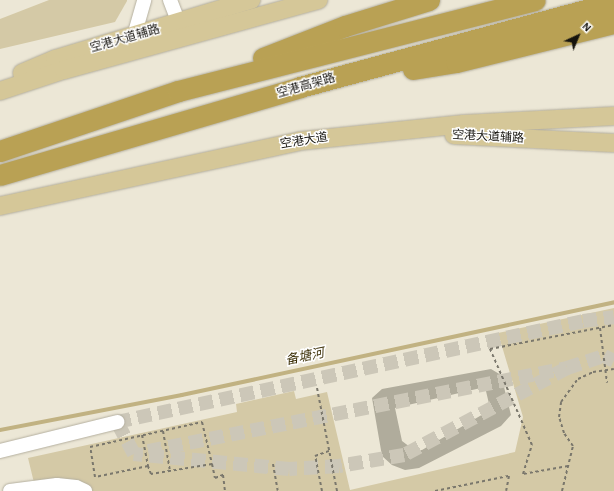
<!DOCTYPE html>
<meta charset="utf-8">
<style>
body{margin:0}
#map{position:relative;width:614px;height:491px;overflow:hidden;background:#ece7d6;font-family:"Alegreya Sans","Noto Sans SC",sans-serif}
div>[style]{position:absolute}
.green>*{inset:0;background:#d4c9a6}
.stream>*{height:3.5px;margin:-1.75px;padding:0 1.75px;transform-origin:1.75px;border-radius:1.75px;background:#c1b282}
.building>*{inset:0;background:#b0ac9c}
.minor-tunnel>*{height:14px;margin-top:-7px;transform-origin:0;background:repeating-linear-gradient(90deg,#ccc7b8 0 14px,transparent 0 21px)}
.path>*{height:2px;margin-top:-1px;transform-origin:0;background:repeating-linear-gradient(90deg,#7a776c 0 3px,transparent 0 6px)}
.roads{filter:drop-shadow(0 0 1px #b4af9f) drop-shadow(0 0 1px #b4af9f)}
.minor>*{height:14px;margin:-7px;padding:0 7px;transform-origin:7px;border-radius:7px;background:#fff}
.major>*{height:18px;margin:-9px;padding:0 9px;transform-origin:9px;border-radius:9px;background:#d5c798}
.highway>*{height:21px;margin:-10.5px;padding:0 10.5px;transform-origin:10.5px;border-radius:10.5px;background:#b9a154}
.path-bridge>*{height:2px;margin-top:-1px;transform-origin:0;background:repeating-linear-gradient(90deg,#7a776c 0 3px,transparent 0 6px)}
span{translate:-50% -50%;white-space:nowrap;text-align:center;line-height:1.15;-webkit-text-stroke:3px #fff;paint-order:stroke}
.street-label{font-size:12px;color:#15130d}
.water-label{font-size:13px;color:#3f330b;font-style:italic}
.north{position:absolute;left:558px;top:16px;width:40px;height:40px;-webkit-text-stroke:3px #fff;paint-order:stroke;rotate:44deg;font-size:11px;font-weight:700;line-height:16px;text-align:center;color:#15130d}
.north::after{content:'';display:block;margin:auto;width:14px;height:18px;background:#15130d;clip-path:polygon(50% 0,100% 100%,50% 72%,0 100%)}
</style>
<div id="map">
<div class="green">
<div style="clip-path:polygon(49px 0,127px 0,127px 1px,115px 22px,0 49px,0 19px)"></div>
<div style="clip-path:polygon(614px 308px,614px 491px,36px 491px,28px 458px,237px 412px,236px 404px,294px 391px,296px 399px,327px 392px,350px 490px,515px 452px,523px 417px,498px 333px)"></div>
</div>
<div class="stream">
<div style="left:0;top:430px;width:185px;rotate:-10.9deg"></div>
<div style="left:182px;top:395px;width:442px;rotate:-12.1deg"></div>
</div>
<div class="building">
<div style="clip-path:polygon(evenodd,491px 369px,501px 375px,511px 415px,501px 426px,419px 468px,405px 470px,392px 465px,382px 456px,372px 398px,382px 389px,491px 369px,485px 387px,490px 408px,485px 413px,422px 450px,414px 450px,402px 441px,395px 408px,485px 387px)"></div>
</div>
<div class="minor-tunnel">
<div style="left:567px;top:368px;width:185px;rotate:151.9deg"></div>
<div style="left:404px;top:455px;width:66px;rotate:170.4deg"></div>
<div style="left:339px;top:466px;width:50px;rotate:176.6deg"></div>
<div style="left:289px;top:469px;width:156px;rotate:-174.5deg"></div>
<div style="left:134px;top:454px;width:36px;rotate:-118deg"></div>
<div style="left:117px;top:422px;width:477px;rotate:-12.2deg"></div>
<div style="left:583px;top:321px;width:31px;rotate:-7deg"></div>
<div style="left:148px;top:451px;width:427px;rotate:-11.2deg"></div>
<div style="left:567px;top:368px;width:39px;rotate:-18deg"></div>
<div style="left:604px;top:356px;width:11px;rotate:27deg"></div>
</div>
<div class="path">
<div style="left:212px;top:464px;width:14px;rotate:78deg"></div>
<div style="left:215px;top:478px;width:9px;rotate:-21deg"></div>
<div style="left:223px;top:475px;width:16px;rotate:83deg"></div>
<div style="left:435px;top:491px;width:76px;rotate:-11.5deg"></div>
<div style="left:509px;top:476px;width:15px;rotate:101deg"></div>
<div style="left:562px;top:491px;width:46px;rotate:-76.3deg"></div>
<div style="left:573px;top:446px;width:16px;rotate:-125deg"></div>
<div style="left:564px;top:433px;width:17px;rotate:-107deg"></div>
<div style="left:559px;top:417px;width:15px;rotate:-82deg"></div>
<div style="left:561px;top:402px;width:29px;rotate:-54deg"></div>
<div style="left:578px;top:379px;width:17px;rotate:-25deg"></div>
<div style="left:593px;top:372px;width:21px;rotate:-8deg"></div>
</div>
<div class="roads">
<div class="minor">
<div style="left:170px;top:0;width:25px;rotate:69deg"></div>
<div style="left:134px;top:36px;width:37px;rotate:-74deg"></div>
<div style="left:0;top:451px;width:121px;rotate:-13.9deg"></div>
<div style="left:10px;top:491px;width:47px;rotate:-7.3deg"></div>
<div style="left:57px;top:485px;width:19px;rotate:6deg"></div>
<div style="left:76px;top:487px;width:10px;rotate:24deg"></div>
</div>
<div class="major">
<div style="left:22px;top:73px;width:36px;rotate:-23deg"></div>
<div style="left:55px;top:59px;width:205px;rotate:-16.8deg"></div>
<div style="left:0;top:91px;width:67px;rotate:-18.2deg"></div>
<div style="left:64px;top:70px;width:264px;rotate:-15.4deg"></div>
<div style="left:454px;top:135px;width:160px;rotate:2.9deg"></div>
<div style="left:0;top:206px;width:307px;rotate:-12.2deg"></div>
<div style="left:300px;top:141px;width:165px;rotate:-5.9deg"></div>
<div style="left:464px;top:124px;width:150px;rotate:-3.1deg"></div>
</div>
<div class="highway">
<div style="left:263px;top:58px;width:88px;rotate:-21.3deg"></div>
<div style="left:345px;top:26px;width:88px;rotate:-17.2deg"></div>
<div style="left:413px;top:69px;width:44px;rotate:-9.2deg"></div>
<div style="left:456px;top:62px;width:163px;rotate:-13.9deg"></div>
<div style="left:0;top:151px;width:188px;rotate:-18.6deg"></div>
<div style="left:178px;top:91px;width:368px;rotate:-14.3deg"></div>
<div style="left:0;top:175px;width:313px;rotate:-16.3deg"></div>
<div style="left:300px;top:87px;width:325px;rotate:-15.1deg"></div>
</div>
</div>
<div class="path-bridge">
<div style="left:600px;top:328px;width:55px;rotate:82.7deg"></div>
<div style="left:317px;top:388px;width:105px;rotate:79deg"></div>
<div style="left:202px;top:422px;width:43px;rotate:76.6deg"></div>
<div style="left:212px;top:464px;width:62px;rotate:170.7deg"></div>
<div style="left:151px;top:474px;width:9px;rotate:-111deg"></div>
<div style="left:148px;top:466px;width:54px;rotate:168.3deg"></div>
<div style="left:95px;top:477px;width:30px;rotate:-99deg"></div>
<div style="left:90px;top:447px;width:115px;rotate:-12.6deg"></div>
<div style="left:163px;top:431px;width:41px;rotate:80.1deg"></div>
<div style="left:142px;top:435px;width:32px;rotate:79deg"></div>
<div style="left:273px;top:464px;width:27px;rotate:80deg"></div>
<div style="left:568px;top:466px;width:46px;rotate:169.9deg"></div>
<div style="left:523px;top:474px;width:30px;rotate:-73deg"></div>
<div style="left:532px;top:445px;width:105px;rotate:-113.6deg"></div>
<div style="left:490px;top:349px;width:126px;rotate:-11deg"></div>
<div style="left:322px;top:491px;width:36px;rotate:-101deg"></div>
<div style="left:315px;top:456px;width:15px;rotate:-20deg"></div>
</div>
<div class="street-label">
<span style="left:125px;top:39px;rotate:-16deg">空港大道辅路</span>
<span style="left:306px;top:86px;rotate:-16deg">空港高架路</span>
<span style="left:488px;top:137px;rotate:3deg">空港大道辅路</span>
<span style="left:304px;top:141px;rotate:-9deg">空港大道</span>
</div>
<div class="water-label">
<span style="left:305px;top:358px;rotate:-12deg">备塘河</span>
</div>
<div class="north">N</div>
</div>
